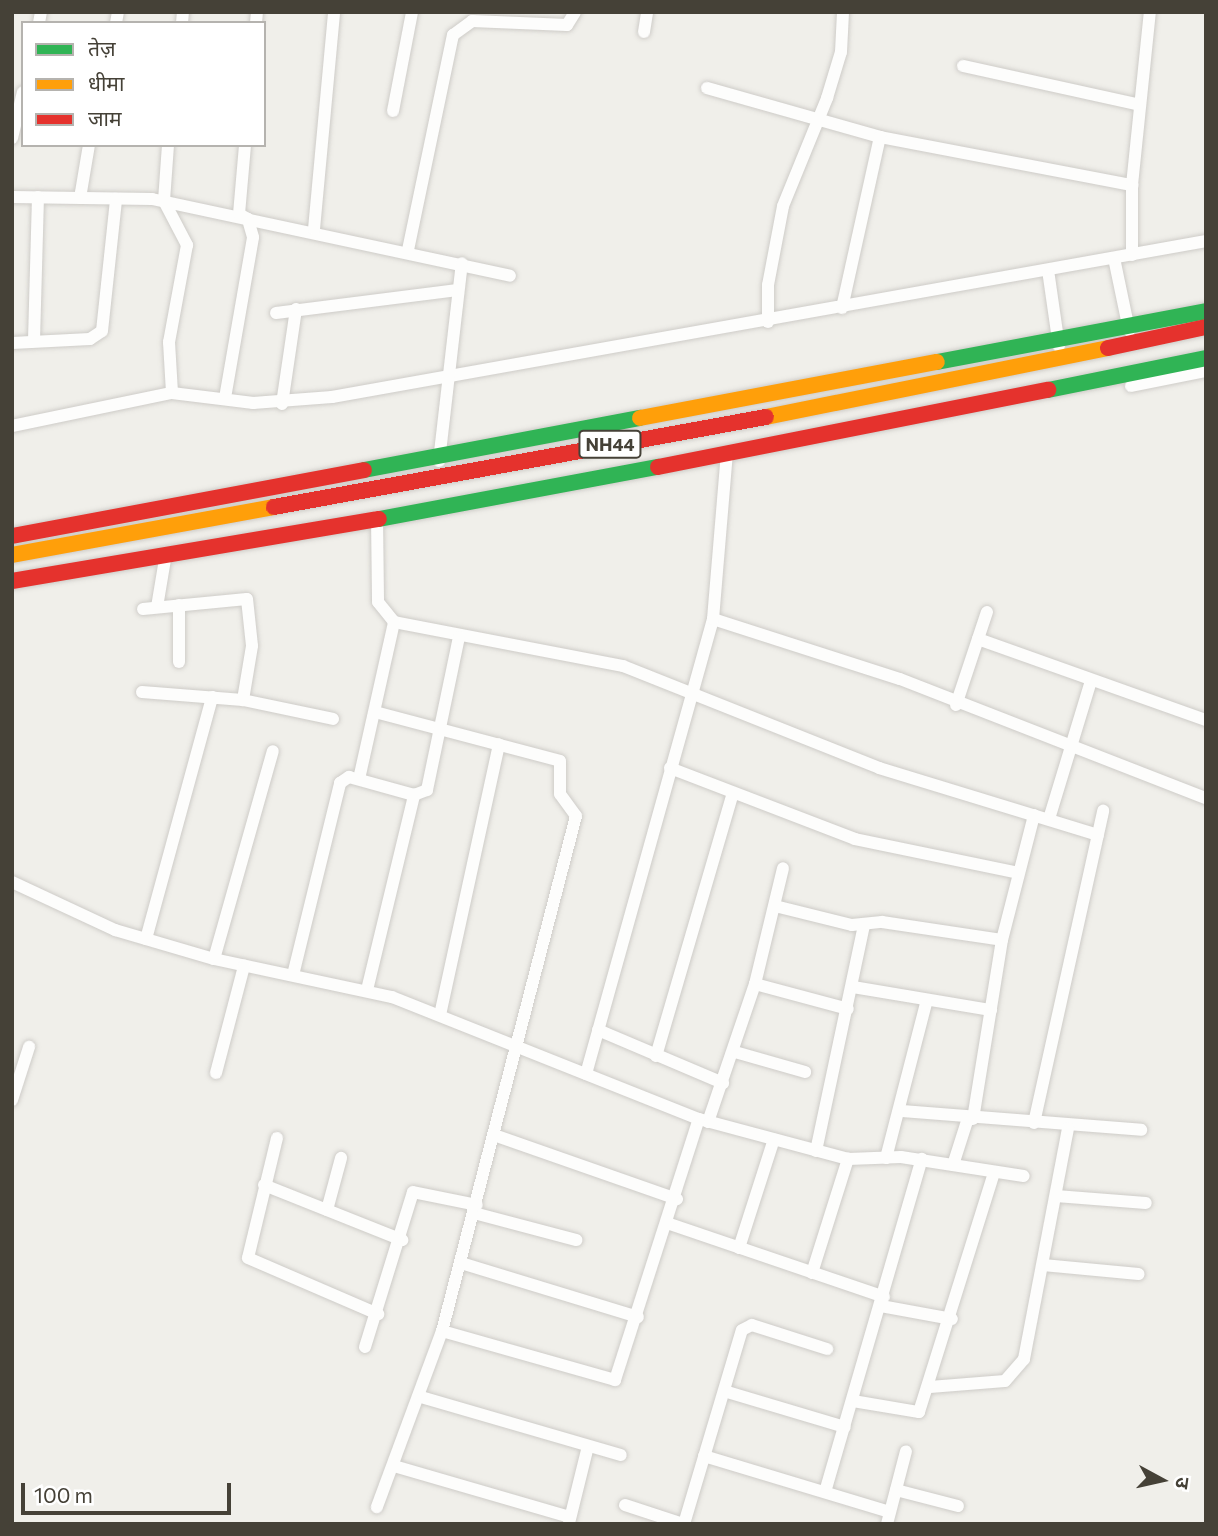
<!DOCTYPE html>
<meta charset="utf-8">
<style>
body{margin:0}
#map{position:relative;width:1218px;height:1536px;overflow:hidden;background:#f0efea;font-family:Commissioner,"Noto Sans Devanagari",sans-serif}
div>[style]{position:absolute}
.roads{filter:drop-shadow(0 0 2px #ceccc8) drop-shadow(0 0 2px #ceccc8)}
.street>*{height:12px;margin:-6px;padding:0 6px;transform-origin:6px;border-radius:6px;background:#fdfdfc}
.fast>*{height:16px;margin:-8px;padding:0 8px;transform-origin:8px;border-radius:8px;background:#30b455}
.slow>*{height:16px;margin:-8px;padding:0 8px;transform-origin:8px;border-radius:8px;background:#ff9f0a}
.jam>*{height:16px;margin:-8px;padding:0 8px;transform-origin:8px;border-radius:8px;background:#e5322d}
span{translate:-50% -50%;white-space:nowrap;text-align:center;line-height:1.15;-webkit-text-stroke:7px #fff;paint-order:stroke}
.shield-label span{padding:2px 5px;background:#fff;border:2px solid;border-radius:5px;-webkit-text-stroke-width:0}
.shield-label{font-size:18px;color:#454137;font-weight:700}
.frame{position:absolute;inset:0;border:14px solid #454137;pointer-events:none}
.legend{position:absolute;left:21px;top:21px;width:245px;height:126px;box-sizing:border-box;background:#fff;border:2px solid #b5b3af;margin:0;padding:9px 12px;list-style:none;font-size:21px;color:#454137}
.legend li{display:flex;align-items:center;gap:14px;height:35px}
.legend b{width:35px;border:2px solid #b5b3af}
.north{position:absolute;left:1127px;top:1445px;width:70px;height:70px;-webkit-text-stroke:5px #fff;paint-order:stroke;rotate:98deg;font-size:19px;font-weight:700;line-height:28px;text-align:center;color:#454137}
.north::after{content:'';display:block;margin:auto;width:24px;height:32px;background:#454137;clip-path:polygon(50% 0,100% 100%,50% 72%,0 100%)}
.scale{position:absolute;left:21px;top:1483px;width:210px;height:32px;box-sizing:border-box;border:4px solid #454137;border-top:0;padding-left:9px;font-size:21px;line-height:24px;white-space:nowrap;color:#454137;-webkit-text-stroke:5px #fff;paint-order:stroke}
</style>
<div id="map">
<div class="roads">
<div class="street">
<div style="left:39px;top:23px;width:11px;rotate:-80deg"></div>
<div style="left:116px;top:23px;width:11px;rotate:-80deg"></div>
<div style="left:182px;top:23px;width:11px;rotate:-85deg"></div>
<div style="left:256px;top:23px;width:11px;rotate:-85deg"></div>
<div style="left:644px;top:32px;width:20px;rotate:-81deg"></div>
<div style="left:963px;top:66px;width:181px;rotate:12.4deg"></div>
<div style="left:707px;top:88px;width:180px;rotate:15.8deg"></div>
<div style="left:880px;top:137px;width:257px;rotate:10.8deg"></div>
<div style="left:393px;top:111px;width:101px;rotate:-79.1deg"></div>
<div style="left:12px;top:138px;width:47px;rotate:-76.6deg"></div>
<div style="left:168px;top:145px;width:56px;rotate:94.1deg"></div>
<div style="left:164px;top:201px;width:50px;rotate:62.4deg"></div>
<div style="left:187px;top:245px;width:99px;rotate:100.5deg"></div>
<div style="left:169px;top:342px;width:51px;rotate:86.6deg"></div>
<div style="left:12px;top:197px;width:140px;rotate:0.8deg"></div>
<div style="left:152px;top:199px;width:366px;rotate:12.1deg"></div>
<div style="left:80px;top:198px;width:54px;rotate:-80.4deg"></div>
<div style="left:314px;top:229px;width:218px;rotate:-84.7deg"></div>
<div style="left:408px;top:250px;width:220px;rotate:-78.2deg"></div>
<div style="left:453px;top:35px;width:24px;rotate:-36deg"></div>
<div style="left:472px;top:21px;width:95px;rotate:2.4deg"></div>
<div style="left:567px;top:25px;width:15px;rotate:-58deg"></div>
<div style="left:1132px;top:255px;width:70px;rotate:-90deg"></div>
<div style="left:1132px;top:185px;width:174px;rotate:-84.1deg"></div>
<div style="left:1114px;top:258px;width:74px;rotate:78.2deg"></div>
<div style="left:1048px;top:270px;width:77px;rotate:81.8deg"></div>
<div style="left:842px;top:308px;width:175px;rotate:-77.5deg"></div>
<div style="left:276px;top:313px;width:183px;rotate:-7.2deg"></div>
<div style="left:768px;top:322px;width:37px;rotate:-90deg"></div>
<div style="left:768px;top:285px;width:80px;rotate:-79.2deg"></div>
<div style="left:783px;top:206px;width:117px;rotate:-67.8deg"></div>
<div style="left:827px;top:98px;width:48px;rotate:-73.1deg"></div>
<div style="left:841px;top:52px;width:40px;rotate:-87.1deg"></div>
<div style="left:34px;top:340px;width:143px;rotate:-88.4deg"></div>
<div style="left:12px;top:343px;width:78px;rotate:-2.9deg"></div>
<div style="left:90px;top:339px;width:14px;rotate:-34deg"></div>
<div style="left:102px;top:331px;width:133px;rotate:-83.9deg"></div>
<div style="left:1131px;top:386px;width:76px;rotate:-11.3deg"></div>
<div style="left:225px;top:398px;width:163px;rotate:-80.1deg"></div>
<div style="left:253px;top:237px;width:19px;rotate:-106deg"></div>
<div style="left:248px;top:219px;width:10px;rotate:-151deg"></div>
<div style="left:239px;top:214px;width:69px;rotate:-85deg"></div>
<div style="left:282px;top:404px;width:96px;rotate:-81.6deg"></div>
<div style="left:12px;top:426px;width:163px;rotate:-11.7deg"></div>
<div style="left:172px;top:393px;width:82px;rotate:7deg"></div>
<div style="left:253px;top:403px;width:79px;rotate:-4.3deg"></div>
<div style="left:332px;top:397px;width:888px;rotate:-10.12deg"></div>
<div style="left:439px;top:461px;width:199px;rotate:-83.4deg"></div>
<div style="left:377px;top:517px;width:85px;rotate:89.3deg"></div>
<div style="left:378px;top:602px;width:26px;rotate:51deg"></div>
<div style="left:394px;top:622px;width:233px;rotate:10.9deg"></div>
<div style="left:623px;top:666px;width:276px;rotate:21.7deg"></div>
<div style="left:879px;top:768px;width:229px;rotate:17deg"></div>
<div style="left:179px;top:605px;width:57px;rotate:90deg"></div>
<div style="left:157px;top:607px;width:49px;rotate:-80.5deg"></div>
<div style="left:143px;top:609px;width:104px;rotate:-5.5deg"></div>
<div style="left:247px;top:599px;width:47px;rotate:83.9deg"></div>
<div style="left:252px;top:646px;width:55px;rotate:99.5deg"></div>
<div style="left:713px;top:619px;width:196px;rotate:17.8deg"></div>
<div style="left:900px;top:679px;width:328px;rotate:21.3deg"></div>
<div style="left:978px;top:639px;width:242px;rotate:19.6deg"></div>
<div style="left:142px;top:692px;width:101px;rotate:4.5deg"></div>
<div style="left:243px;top:700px;width:92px;rotate:11.9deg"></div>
<div style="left:956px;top:705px;width:98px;rotate:-71.6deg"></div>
<div style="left:375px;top:712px;width:191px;rotate:14.8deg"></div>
<div style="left:560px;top:761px;width:33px;rotate:90deg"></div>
<div style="left:560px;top:794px;width:27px;rotate:54deg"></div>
<div style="left:576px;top:816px;width:532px;rotate:104.58deg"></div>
<div style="left:442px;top:1331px;width:188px;rotate:110.3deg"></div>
<div style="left:670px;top:768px;width:198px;rotate:21deg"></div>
<div style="left:855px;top:839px;width:167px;rotate:11.7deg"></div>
<div style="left:359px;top:779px;width:161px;rotate:-77.4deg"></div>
<div style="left:1049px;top:819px;width:144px;rotate:-73.1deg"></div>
<div style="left:12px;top:882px;width:114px;rotate:25deg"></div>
<div style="left:115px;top:930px;width:103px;rotate:16.3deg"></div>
<div style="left:214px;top:959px;width:182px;rotate:12.1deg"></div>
<div style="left:392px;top:997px;width:330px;rotate:21.7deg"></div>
<div style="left:699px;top:1119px;width:154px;rotate:15deg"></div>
<div style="left:848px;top:1159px;width:53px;rotate:-2.2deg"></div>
<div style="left:901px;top:1157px;width:124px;rotate:8.8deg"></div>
<div style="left:775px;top:906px;width:79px;rotate:13.9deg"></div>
<div style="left:852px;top:925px;width:30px;rotate:-6deg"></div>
<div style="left:882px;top:922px;width:121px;rotate:8.5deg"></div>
<div style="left:146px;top:939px;width:251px;rotate:-74.7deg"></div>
<div style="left:214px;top:959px;width:216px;rotate:-74.2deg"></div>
<div style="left:293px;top:975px;width:198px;rotate:-76.2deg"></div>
<div style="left:340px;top:783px;width:11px;rotate:-34deg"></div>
<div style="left:349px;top:777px;width:67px;rotate:15.5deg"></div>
<div style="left:414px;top:795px;width:14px;rotate:-21deg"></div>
<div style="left:427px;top:790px;width:156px;rotate:-78.2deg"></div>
<div style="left:755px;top:984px;width:96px;rotate:15deg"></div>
<div style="left:853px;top:987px;width:140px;rotate:9.5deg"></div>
<div style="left:367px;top:990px;width:201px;rotate:-76.4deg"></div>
<div style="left:440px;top:1015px;width:277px;rotate:-77.7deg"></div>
<div style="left:598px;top:1030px;width:136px;rotate:23deg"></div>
<div style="left:735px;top:1052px;width:73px;rotate:15.9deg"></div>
<div style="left:656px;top:1056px;width:274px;rotate:-73.7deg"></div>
<div style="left:216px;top:1073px;width:111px;rotate:-75.3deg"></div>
<div style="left:586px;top:1074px;width:472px;rotate:-74.4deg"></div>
<div style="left:713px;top:619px;width:167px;rotate:-85.2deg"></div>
<div style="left:12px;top:1100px;width:56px;rotate:-72.2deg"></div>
<div style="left:902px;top:1111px;width:240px;rotate:4.5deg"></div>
<div style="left:973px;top:1119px;width:181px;rotate:-80.8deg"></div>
<div style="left:1002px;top:940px;width:129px;rotate:-75.6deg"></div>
<div style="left:708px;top:1122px;width:146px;rotate:-71.2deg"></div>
<div style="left:755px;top:984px;width:119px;rotate:-76.4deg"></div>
<div style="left:1034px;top:1123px;width:320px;rotate:-77.5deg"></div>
<div style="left:494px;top:1135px;width:194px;rotate:19.3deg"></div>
<div style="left:277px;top:1138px;width:123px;rotate:103.6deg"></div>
<div style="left:248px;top:1258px;width:142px;rotate:23.3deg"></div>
<div style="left:816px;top:1151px;width:231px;rotate:-78deg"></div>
<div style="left:886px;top:1158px;width:163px;rotate:-75.5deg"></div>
<div style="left:953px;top:1165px;width:49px;rotate:-72.3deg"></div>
<div style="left:264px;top:1185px;width:149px;rotate:21.7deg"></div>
<div style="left:1056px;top:1196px;width:90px;rotate:4.4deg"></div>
<div style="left:327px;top:1210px;width:54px;rotate:-74.9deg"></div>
<div style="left:474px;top:1213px;width:106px;rotate:14.8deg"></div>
<div style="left:670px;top:1224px;width:226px;rotate:18.8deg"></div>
<div style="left:739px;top:1248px;width:114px;rotate:-72.2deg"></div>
<div style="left:461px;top:1263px;width:185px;rotate:17deg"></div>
<div style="left:1043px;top:1265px;width:96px;rotate:5.4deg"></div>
<div style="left:812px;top:1273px;width:120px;rotate:-72.5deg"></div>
<div style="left:881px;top:1306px;width:72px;rotate:10.4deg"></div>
<div style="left:442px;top:1331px;width:180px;rotate:15.8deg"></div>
<div style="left:615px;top:1380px;width:274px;rotate:-72.2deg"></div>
<div style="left:365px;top:1347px;width:162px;rotate:-72.8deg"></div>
<div style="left:413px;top:1192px;width:65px;rotate:11.5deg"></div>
<div style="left:930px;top:1387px;width:75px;rotate:-4.6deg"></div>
<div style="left:1005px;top:1381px;width:29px;rotate:-49deg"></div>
<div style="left:1024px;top:1359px;width:235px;rotate:-79.2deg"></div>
<div style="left:724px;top:1391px;width:126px;rotate:16.6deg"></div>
<div style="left:421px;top:1397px;width:208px;rotate:16.2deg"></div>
<div style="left:853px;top:1401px;width:67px;rotate:9.5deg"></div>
<div style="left:919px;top:1412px;width:250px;rotate:-72.6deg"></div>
<div style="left:704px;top:1456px;width:194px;rotate:16.8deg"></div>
<div style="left:394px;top:1466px;width:183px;rotate:16.2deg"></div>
<div style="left:896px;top:1490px;width:64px;rotate:14.5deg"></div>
<div style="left:825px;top:1492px;width:347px;rotate:-73.8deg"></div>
<div style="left:625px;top:1505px;width:61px;rotate:18.1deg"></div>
<div style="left:569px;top:1523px;width:79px;rotate:-76.1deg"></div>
<div style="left:684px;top:1524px;width:202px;rotate:-73.4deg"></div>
<div style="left:742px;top:1330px;width:11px;rotate:-27deg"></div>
<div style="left:752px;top:1325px;width:79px;rotate:17.7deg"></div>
<div style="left:887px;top:1524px;width:75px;rotate:-75.4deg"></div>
</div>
<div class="fast">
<div style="left:937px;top:362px;width:274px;rotate:-10.7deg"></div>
<div style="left:1048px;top:390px;width:161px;rotate:-11.4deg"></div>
<div style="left:364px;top:470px;width:281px;rotate:-10.7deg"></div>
<div style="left:379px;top:519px;width:284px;rotate:-10.6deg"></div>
</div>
<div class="slow">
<div style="left:766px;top:417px;width:349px;rotate:-11.4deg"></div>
<div style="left:640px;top:418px;width:302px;rotate:-10.7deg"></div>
<div style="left:12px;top:555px;width:266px;rotate:-10.4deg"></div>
</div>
<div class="jam">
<div style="left:1108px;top:348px;width:100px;rotate:-12.1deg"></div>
<div style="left:658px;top:467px;width:398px;rotate:-11.2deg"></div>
<div style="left:274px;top:507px;width:500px;rotate:-10.37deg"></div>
<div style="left:12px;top:536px;width:358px;rotate:-10.6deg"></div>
<div style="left:12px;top:581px;width:372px;rotate:-9.6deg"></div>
</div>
</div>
<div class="shield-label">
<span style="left:610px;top:444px">NH44</span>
</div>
<div class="frame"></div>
<ul class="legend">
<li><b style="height:9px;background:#30b455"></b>तेज़</li>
<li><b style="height:9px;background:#ff9f0a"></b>धीमा</li>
<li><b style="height:9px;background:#e5322d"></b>जाम</li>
</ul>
<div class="north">उ</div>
<div class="scale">100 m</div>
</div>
